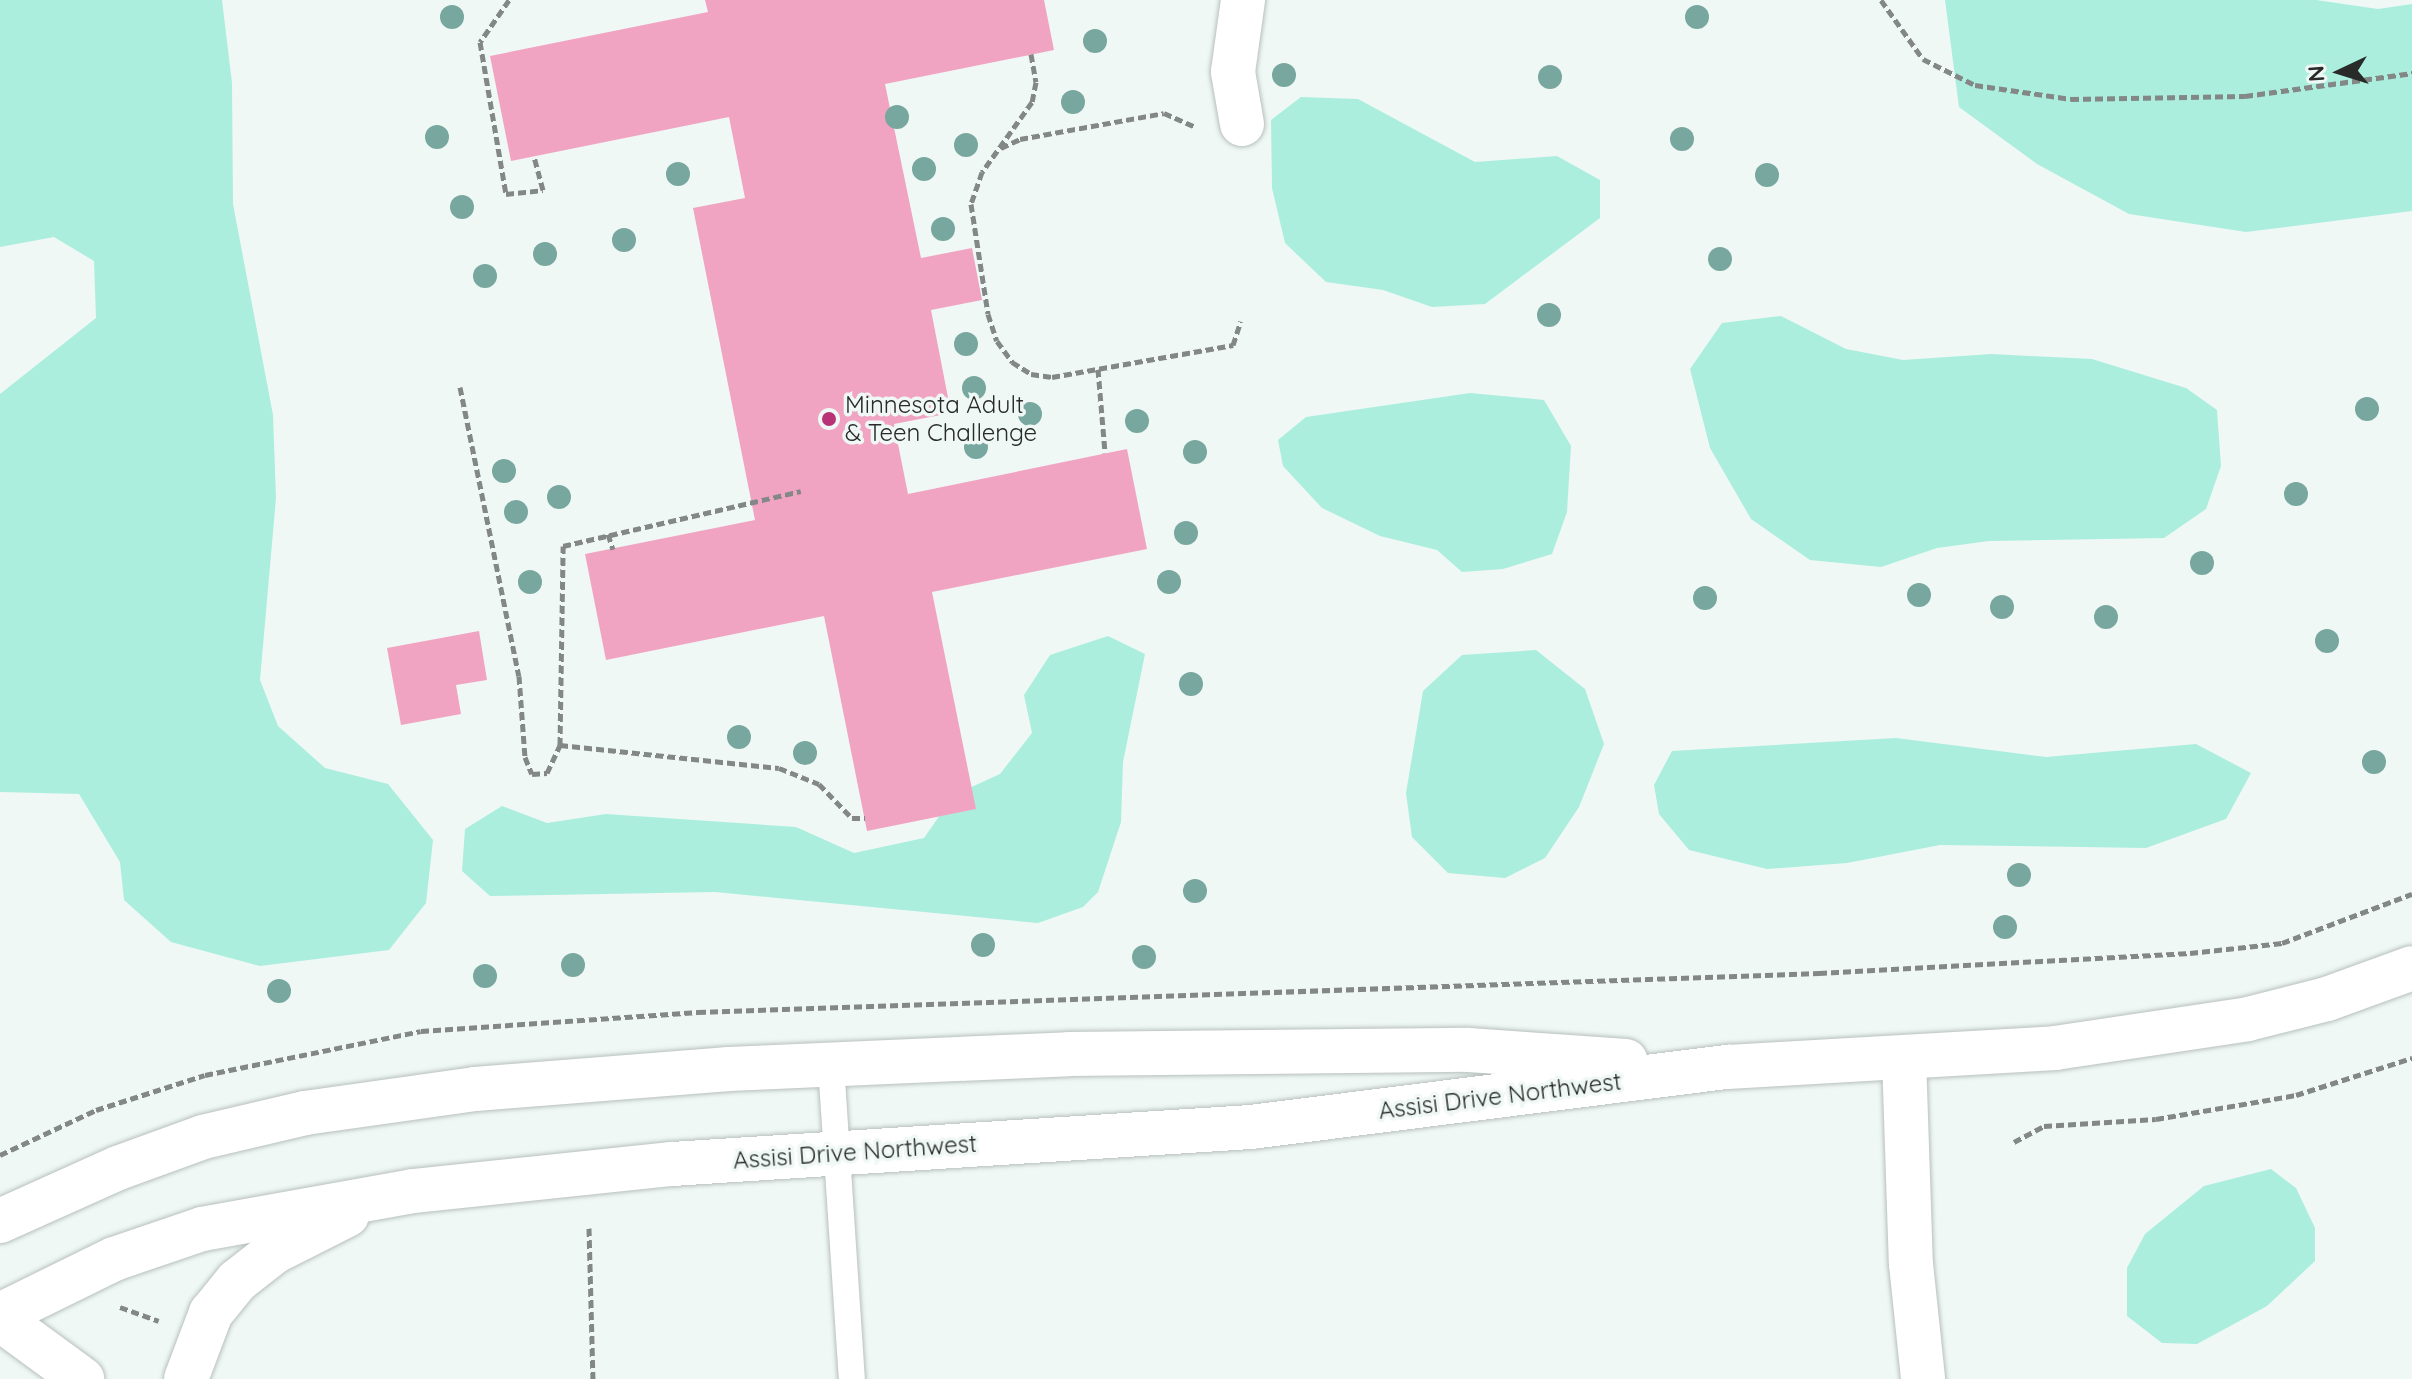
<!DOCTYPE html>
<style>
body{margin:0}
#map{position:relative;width:2412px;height:1379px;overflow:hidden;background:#eff8f5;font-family:Quicksand,sans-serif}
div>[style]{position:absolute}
.green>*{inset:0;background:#abeedd}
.building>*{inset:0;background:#f1a4c2}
.path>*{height:5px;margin-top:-2.5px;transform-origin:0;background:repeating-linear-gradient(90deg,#838887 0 8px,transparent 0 12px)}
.roads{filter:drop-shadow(0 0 2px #b8c0be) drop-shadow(0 0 2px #b8c0be)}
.lane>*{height:26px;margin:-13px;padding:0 13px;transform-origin:13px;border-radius:13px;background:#fff}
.street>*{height:44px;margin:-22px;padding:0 22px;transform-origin:22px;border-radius:22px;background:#fff}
.secondary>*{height:44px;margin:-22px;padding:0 22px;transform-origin:22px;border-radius:22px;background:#fff}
.trees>*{width:24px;height:24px;margin:-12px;border-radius:50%;background:#77a79e}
.dots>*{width:22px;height:22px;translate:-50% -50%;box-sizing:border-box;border:4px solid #eff8f5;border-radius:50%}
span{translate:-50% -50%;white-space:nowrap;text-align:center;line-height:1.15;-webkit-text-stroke:7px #eff8f5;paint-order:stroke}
.poi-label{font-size:24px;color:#282b2a}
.left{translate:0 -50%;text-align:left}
.street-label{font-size:24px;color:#282b2a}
.north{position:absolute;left:2300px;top:32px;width:80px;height:80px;-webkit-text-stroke:6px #eff8f5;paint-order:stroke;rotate:266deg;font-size:22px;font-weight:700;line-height:32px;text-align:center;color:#282b2a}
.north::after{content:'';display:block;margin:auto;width:28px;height:36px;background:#282b2a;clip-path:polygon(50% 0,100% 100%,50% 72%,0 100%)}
</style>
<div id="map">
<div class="green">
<div style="clip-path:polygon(0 0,222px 0,232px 83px,233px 204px,273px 415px,276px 498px,260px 680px,278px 726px,325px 768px,388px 784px,433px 840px,426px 903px,389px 950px,260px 966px,171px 942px,124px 900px,120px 862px,79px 794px,0 792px,0 394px,96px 318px,94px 261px,54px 237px,0 247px)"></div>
<div style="clip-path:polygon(1945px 0,2316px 0,2378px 9px,2412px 4px,2412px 211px,2246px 232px,2129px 214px,2037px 164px,1959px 107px)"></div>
<div style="clip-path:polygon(1301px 97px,1358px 99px,1475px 162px,1557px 156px,1600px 180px,1600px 218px,1485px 304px,1432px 307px,1383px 290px,1326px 282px,1285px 243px,1272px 188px,1271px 120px)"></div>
<div style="clip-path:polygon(1781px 316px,1846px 349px,1903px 360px,1991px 354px,2092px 359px,2186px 388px,2217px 410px,2221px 466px,2206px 509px,2164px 538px,1989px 541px,1937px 548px,1881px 567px,1810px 560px,1751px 519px,1710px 448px,1690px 369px,1722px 323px)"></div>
<div style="clip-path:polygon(1470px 393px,1544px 400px,1571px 446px,1567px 512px,1552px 554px,1503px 569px,1462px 572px,1437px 550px,1380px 536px,1322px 508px,1283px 466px,1278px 440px,1306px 417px)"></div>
<div style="clip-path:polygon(1108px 636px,1145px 654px,1123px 762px,1121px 822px,1098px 892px,1083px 907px,1038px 923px,715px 892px,490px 896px,462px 871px,465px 829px,502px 806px,547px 823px,606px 814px,796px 827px,854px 853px,924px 838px,954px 795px,1000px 774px,1032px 733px,1024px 695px,1050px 655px)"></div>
<div style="clip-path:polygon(1536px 650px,1585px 689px,1604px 744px,1579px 807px,1545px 858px,1505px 878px,1448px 873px,1412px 837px,1406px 793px,1423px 691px,1462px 655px)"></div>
<div style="clip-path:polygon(1896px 738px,2046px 757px,2196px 744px,2251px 773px,2226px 819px,2146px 848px,1940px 845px,1847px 863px,1767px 869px,1689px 850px,1659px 814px,1654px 785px,1672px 751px)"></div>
<div style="clip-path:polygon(2271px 1169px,2296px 1188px,2315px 1228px,2315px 1261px,2267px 1306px,2197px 1344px,2162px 1343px,2127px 1316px,2127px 1268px,2145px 1234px,2204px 1186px)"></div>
</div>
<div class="building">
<div style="clip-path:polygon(705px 0,1044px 0,1054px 50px,885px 84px,921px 258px,972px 248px,982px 300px,931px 310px,951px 413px,894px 424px,908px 494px,1127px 449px,1147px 549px,932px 592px,976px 809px,867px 831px,824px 616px,606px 660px,585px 554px,755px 520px,693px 208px,745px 198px,729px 117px,511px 161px,490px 56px,708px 12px)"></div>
<div style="clip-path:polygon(479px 631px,487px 680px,456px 685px,461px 714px,401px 725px,387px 648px)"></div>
</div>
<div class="path">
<div style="left:509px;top:0;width:51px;rotate:124.6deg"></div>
<div style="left:480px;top:42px;width:154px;rotate:80.3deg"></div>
<div style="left:506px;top:194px;width:37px;rotate:-6deg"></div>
<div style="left:543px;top:190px;width:35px;rotate:-105deg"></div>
<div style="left:1881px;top:0;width:72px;rotate:54.6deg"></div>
<div style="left:1923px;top:59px;width:58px;rotate:26.6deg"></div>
<div style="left:1975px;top:85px;width:97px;rotate:8.3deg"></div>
<div style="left:2071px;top:99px;width:174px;rotate:-1deg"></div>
<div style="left:2245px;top:96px;width:169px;rotate:-7.8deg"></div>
<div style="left:1031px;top:54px;width:28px;rotate:80deg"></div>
<div style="left:1036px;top:82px;width:20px;rotate:101deg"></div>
<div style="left:1032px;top:102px;width:86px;rotate:125.5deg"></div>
<div style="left:982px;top:172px;width:34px;rotate:109deg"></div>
<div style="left:971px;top:204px;width:111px;rotate:81.2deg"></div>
<div style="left:988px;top:314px;width:28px;rotate:72deg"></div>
<div style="left:997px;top:341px;width:26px;rotate:54deg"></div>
<div style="left:1012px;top:362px;width:22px;rotate:32deg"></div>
<div style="left:1031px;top:374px;width:21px;rotate:8deg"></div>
<div style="left:1052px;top:377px;width:184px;rotate:-10deg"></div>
<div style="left:1233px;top:345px;width:25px;rotate:-72deg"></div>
<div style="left:1001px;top:148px;width:21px;rotate:-25deg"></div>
<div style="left:1020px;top:139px;width:146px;rotate:-10.2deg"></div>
<div style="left:1164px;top:113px;width:34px;rotate:24deg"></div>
<div style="left:1098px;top:369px;width:84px;rotate:85.2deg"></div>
<div style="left:460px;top:387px;width:295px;rotate:78.5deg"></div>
<div style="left:519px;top:676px;width:81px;rotate:85.8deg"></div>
<div style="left:525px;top:757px;width:18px;rotate:68deg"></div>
<div style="left:532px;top:774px;width:15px;rotate:-4deg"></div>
<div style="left:547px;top:773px;width:31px;rotate:-65deg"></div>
<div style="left:560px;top:745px;width:199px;rotate:-89.1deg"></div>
<div style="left:563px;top:546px;width:244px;rotate:-13deg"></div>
<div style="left:608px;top:534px;width:16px;rotate:72deg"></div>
<div style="left:560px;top:745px;width:220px;rotate:6deg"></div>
<div style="left:779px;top:768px;width:43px;rotate:21.8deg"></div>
<div style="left:819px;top:784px;width:47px;rotate:45.9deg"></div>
<div style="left:852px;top:818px;width:13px"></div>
<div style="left:2014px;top:1142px;width:34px;rotate:-28deg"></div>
<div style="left:2044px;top:1126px;width:112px;rotate:-3.6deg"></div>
<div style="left:2156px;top:1119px;width:142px;rotate:-9.7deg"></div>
<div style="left:2296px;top:1095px;width:122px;rotate:-17.7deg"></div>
<div style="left:0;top:1155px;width:106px;rotate:-25.1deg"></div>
<div style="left:96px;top:1110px;width:114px;rotate:-17.8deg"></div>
<div style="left:205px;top:1075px;width:220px;rotate:-11.5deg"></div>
<div style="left:421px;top:1031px;width:278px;rotate:-3.9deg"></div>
<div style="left:698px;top:1012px;width:1122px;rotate:-1.99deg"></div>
<div style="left:1819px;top:973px;width:372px;rotate:-3.1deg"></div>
<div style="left:2190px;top:953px;width:93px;rotate:-6.2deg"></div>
<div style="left:2282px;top:943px;width:139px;rotate:-20.7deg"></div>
<div style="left:589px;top:1228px;width:151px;rotate:88.5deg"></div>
<div style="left:120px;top:1307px;width:41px;rotate:19.7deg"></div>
</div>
<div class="roads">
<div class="lane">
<div style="left:831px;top:1065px;width:315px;rotate:86.2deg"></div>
</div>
<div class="street">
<div style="left:1242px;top:124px;width:53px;rotate:-99.8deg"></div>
<div style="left:1233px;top:72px;width:73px;rotate:-82.1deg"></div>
</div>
<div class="secondary">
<div style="left:1904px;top:1057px;width:207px;rotate:88.1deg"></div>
<div style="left:1911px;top:1264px;width:116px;rotate:84deg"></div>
<div style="left:0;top:1221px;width:129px;rotate:-24.2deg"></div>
<div style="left:118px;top:1168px;width:90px;rotate:-20deg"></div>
<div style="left:203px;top:1137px;width:105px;rotate:-13.2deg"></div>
<div style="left:305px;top:1113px;width:172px;rotate:-8deg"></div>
<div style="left:475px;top:1089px;width:255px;rotate:-4.5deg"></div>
<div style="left:729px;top:1069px;width:340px;rotate:-2.5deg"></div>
<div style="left:1069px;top:1054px;width:400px;rotate:-0.6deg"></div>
<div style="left:1469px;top:1050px;width:157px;rotate:4deg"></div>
<div style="left:0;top:1315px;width:127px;rotate:-26.2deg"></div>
<div style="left:114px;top:1259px;width:93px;rotate:-18.8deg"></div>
<div style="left:202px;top:1229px;width:214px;rotate:-10.2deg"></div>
<div style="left:413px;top:1191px;width:260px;rotate:-6deg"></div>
<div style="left:672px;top:1164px;width:580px;rotate:-3.66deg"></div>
<div style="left:1251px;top:1127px;width:481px;rotate:-7.2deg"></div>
<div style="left:1728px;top:1067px;width:328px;rotate:-3.3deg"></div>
<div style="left:2055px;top:1048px;width:195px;rotate:-8.5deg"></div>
<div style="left:2248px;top:1019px;width:81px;rotate:-14.2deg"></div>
<div style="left:2327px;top:999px;width:90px;rotate:-20deg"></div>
<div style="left:0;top:1319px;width:102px;rotate:36.2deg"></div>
<div style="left:186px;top:1379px;width:71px;rotate:-69.3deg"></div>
<div style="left:211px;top:1313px;width:41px;rotate:-50.9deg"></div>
<div style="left:237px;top:1281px;width:47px;rotate:-38.1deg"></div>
<div style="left:274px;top:1252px;width:82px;rotate:-26.9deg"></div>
</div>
</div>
<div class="trees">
<div style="left:452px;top:17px"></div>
<div style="left:1697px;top:17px"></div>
<div style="left:1095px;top:41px"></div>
<div style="left:1284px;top:75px"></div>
<div style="left:1550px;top:77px"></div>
<div style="left:1073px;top:102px"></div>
<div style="left:897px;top:117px"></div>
<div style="left:437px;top:137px"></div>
<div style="left:1682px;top:139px"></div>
<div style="left:966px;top:145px"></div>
<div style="left:924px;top:169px"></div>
<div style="left:678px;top:174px"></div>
<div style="left:1767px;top:175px"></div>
<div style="left:462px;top:207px"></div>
<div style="left:943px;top:229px"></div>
<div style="left:624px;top:240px"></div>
<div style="left:545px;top:254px"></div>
<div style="left:1720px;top:259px"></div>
<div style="left:485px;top:276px"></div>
<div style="left:1549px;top:315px"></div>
<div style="left:966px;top:344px"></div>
<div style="left:974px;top:388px"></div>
<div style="left:2367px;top:409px"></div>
<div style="left:1030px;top:414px"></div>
<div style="left:1137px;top:421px"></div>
<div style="left:976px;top:447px"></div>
<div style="left:1195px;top:452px"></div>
<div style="left:504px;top:471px"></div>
<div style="left:2296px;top:494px"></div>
<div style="left:559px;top:497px"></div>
<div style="left:516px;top:512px"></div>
<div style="left:1186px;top:533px"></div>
<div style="left:2202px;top:563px"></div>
<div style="left:530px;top:582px"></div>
<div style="left:1169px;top:582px"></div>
<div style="left:1919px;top:595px"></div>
<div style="left:1705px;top:598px"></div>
<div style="left:2002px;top:607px"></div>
<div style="left:2106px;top:617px"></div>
<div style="left:2327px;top:641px"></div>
<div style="left:1191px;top:684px"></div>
<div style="left:739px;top:737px"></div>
<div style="left:805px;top:753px"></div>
<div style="left:2374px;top:762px"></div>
<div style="left:2019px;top:875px"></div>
<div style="left:1195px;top:891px"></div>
<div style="left:2005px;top:927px"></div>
<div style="left:983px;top:945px"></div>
<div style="left:1144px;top:957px"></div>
<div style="left:573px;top:965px"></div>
<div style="left:485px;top:976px"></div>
<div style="left:279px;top:991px"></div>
</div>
<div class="dots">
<div style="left:829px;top:419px;background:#b83275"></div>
</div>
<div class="poi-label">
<span class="left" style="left:845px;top:419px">Minnesota Adult<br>&amp; Teen Challenge</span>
</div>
<div class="street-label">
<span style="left:1500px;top:1096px;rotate:-7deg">Assisi Drive Northwest</span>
<span style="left:855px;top:1152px;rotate:-4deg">Assisi Drive Northwest</span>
</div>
<div class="north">N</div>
</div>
